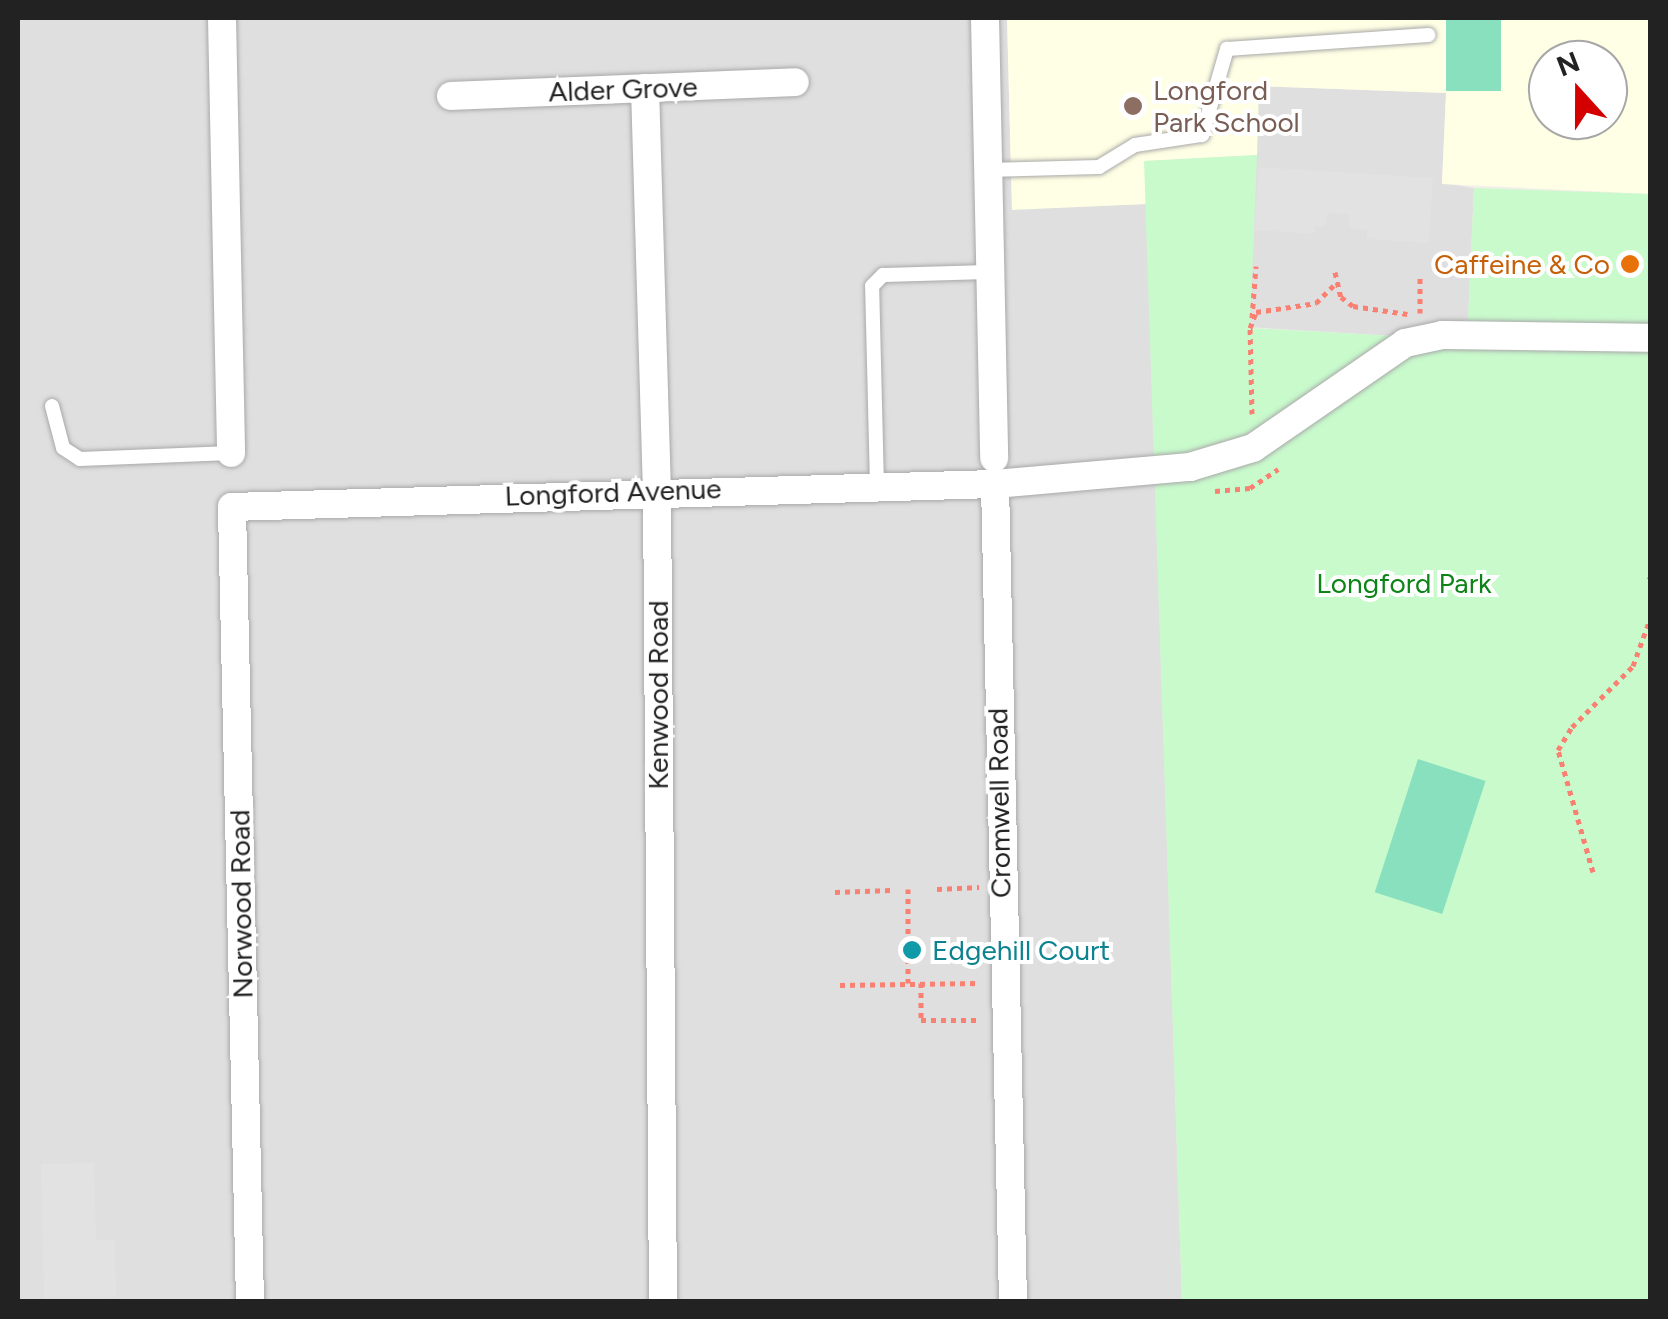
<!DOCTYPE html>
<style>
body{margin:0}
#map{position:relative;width:1668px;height:1319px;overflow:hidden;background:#f2efe9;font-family:Figtree,sans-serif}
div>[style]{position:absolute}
.residential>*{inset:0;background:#e0dfdf}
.education>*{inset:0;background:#ffffe5}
.park>*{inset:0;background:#c8facc}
.pitch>*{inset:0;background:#88e0be;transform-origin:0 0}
.parking>*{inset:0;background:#e2e2e2}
.path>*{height:5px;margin-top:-2.5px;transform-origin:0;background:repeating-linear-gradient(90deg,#fa8072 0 5px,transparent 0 10px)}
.roads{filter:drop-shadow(0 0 2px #a9a9a9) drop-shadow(0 0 2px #a9a9a9)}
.lane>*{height:14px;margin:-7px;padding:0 7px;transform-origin:7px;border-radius:7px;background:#fff}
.street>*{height:28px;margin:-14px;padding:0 14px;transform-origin:14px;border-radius:14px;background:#fff}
.dots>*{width:28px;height:28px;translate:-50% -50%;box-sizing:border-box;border:5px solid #fff;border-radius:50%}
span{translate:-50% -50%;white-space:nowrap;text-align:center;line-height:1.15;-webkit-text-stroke:8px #fff;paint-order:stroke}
.street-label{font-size:28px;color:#222}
.education-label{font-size:28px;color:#785e54}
.left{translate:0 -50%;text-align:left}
.food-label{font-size:28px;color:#c56008}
.right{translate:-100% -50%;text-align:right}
.park-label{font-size:28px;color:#0c8416}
.culture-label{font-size:28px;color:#0d838f}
.frame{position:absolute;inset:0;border:20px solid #222;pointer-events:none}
.north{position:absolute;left:1528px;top:40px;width:100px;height:100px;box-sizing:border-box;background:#fff;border:2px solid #a7a7a7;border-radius:50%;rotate:339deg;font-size:28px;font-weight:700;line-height:40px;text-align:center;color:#222}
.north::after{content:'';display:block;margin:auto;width:35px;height:45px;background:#d40000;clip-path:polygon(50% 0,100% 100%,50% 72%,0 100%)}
</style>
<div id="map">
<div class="residential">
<div style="clip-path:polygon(18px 18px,1007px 18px,1012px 209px,1146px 204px,1182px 1301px,18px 1301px)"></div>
<div style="clip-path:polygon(1258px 86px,1446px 93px,1442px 183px,1474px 188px,1468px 320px,1394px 336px,1247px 327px)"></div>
</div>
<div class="education">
<div style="clip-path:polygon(evenodd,1007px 18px,1650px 18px,1650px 194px,1442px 184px,1446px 93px,1259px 86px,1257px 155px,1145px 161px,1146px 204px,1012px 210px,1007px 18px,1548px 60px,1608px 60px,1608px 120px,1548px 120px,1548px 60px)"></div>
</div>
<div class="park">
<div style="clip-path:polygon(1257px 155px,1250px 328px,1394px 336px,1468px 320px,1474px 188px,1650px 194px,1650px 1301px,1182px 1301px,1144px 161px)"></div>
</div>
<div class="pitch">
<div style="left:1446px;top:18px;width:55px;height:73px"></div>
<div style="left:1418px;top:759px;width:71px;height:140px;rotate:18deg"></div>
</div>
<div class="parking">
<div style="clip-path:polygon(1259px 167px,1433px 178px,1429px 243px,1367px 239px,1367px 230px,1349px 228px,1349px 214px,1327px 213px,1326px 226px,1315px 226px,1314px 234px,1254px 230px)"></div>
<div style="clip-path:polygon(94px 1163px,96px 1240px,115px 1240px,116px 1297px,44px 1298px,41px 1164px)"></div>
</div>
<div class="path">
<div style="left:1335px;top:272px;width:26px;rotate:77deg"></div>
<div style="left:1341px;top:297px;width:15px;rotate:37deg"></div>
<div style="left:1353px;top:306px;width:55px;rotate:8.4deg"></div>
<div style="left:1420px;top:313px;width:35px;rotate:-90deg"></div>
<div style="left:1252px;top:318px;width:52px;rotate:-85.6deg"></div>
<div style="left:1252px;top:414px;width:86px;rotate:-91.3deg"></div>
<div style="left:1250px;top:328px;width:17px;rotate:-69deg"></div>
<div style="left:1256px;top:312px;width:61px;rotate:-8.5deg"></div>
<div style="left:1316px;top:303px;width:27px;rotate:-45deg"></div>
<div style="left:1215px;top:491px;width:35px;rotate:-5deg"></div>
<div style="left:1250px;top:488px;width:34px;rotate:-34deg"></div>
<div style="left:1648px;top:576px;width:2px;rotate:27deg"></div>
<div style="left:1593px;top:872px;width:127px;rotate:-106deg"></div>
<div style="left:1558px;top:750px;width:27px;rotate:-59deg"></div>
<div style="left:1572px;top:727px;width:86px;rotate:-45deg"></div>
<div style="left:1633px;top:666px;width:50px;rotate:-70.1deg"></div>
<div style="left:908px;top:889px;width:94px;rotate:90deg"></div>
<div style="left:937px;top:889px;width:42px;rotate:-2.7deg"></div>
<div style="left:835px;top:892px;width:56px;rotate:-2deg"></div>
<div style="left:921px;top:983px;width:37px;rotate:90deg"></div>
<div style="left:921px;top:1020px;width:60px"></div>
<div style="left:840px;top:985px;width:140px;rotate:-0.8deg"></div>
</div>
<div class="roads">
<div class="lane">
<div style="left:987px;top:170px;width:112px;rotate:-1.5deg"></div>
<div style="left:1099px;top:167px;width:42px;rotate:-31.4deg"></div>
<div style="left:1135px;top:145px;width:68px;rotate:-8.5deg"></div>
<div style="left:1202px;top:135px;width:90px;rotate:-73.8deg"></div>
<div style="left:1227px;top:49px;width:202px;rotate:-4deg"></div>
<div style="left:52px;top:406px;width:43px;rotate:75.3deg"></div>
<div style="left:63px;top:448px;width:20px;rotate:33deg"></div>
<div style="left:80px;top:459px;width:151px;rotate:-2.3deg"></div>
<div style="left:877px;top:486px;width:200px;rotate:-91.4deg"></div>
<div style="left:872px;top:286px;width:16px;rotate:-45deg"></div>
<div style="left:883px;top:275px;width:106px;rotate:-1.6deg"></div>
</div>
<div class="street">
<div style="left:222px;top:18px;width:435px;rotate:88.8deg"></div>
<div style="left:985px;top:18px;width:440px;rotate:88.8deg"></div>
<div style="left:645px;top:88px;width:401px;rotate:88.3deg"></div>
<div style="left:657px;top:489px;width:813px;rotate:89.58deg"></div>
<div style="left:451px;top:96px;width:344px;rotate:-2.3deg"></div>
<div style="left:995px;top:484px;width:818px;rotate:88.74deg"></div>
<div style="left:250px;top:1302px;width:795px;rotate:-91.3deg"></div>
<div style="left:232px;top:507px;width:763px;rotate:-1.73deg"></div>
<div style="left:995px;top:484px;width:196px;rotate:-5deg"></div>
<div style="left:1190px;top:467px;width:66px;rotate:-16.8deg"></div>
<div style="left:1253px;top:448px;width:185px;rotate:-34.6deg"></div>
<div style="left:1405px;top:343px;width:38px;rotate:-12deg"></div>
<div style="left:1442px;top:335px;width:208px;rotate:0.8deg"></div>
</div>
</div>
<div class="dots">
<div style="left:1133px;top:106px;background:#8d6e63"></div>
<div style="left:1630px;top:264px;background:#e8710a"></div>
<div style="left:912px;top:950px;background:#0f9aa8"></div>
</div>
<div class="street-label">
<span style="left:623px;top:89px;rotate:-2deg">Alder Grove</span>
<span style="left:613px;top:492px;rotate:-2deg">Longford Avenue</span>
<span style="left:658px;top:695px;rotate:-90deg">Kenwood Road</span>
<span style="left:999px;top:803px;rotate:-91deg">Cromwell Road</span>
<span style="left:241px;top:904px;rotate:-91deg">Norwood Road</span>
</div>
<div class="education-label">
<span class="left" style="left:1153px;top:106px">Longford<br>Park School</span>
</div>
<div class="food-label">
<span class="right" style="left:1610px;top:264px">Caffeine &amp; Co</span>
</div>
<div class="park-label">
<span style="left:1404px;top:583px">Longford Park</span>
</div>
<div class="culture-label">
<span class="left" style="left:932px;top:950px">Edgehill Court</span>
</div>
<div class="frame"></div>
<div class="north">N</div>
</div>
